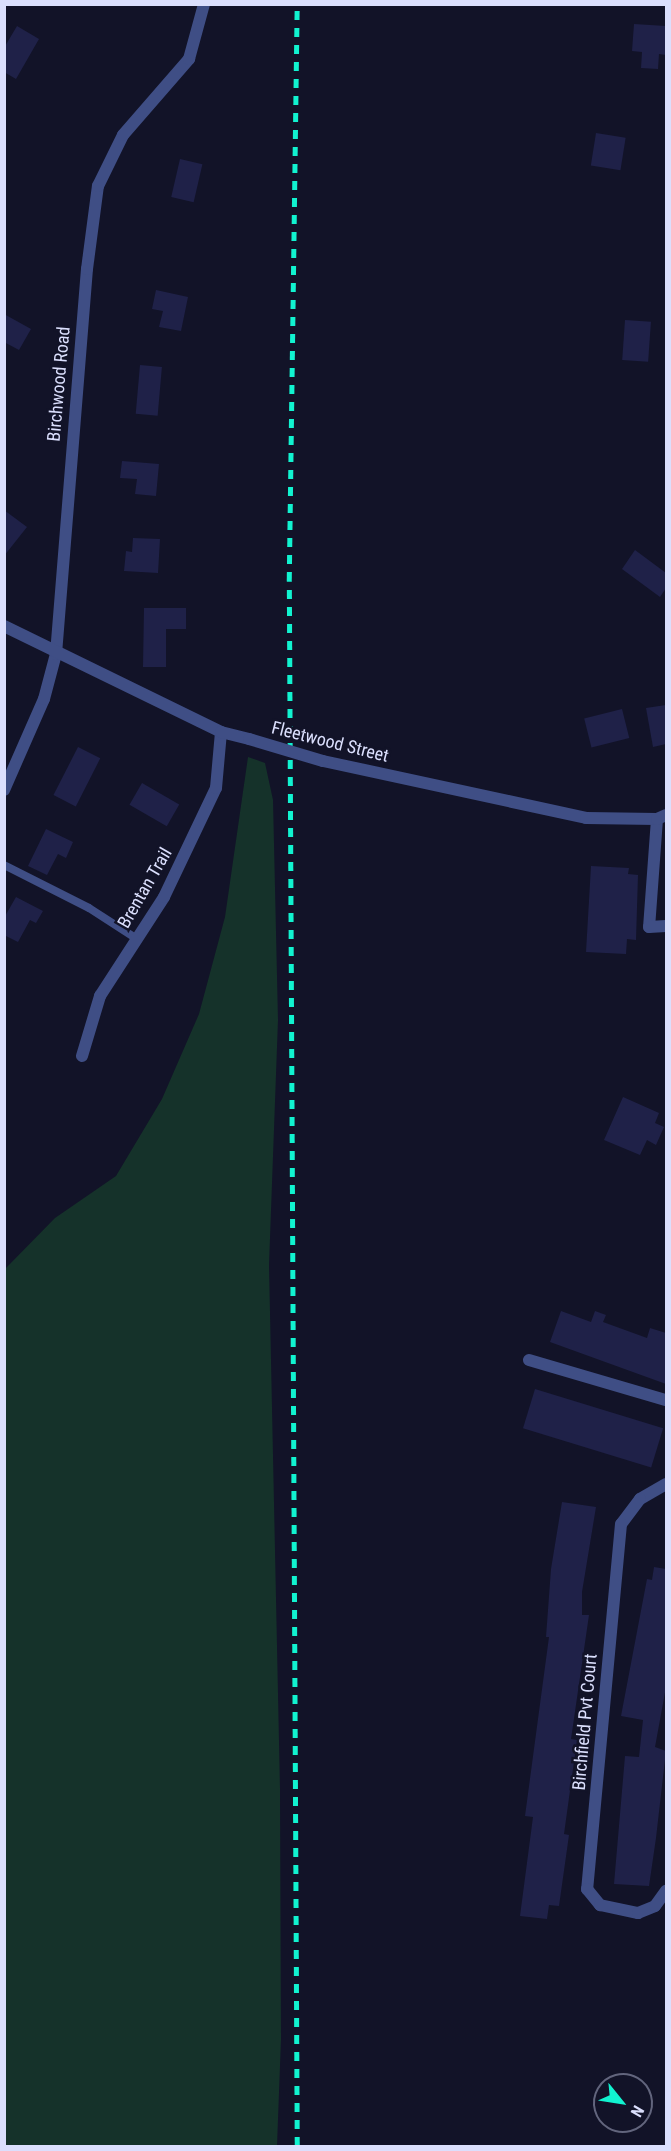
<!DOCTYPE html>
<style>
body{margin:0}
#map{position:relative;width:671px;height:2151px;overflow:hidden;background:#121328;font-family:"Roboto Condensed",sans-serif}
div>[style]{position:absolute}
.green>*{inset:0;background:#15322a}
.building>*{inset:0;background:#1f2148;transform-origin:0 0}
.service>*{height:8px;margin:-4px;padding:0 4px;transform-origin:4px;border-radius:4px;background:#3f4e85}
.minor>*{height:12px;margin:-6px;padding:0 6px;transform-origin:6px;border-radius:6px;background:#3f4e85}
.tertiary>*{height:12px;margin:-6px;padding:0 6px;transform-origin:6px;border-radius:6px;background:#3f4e85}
.rail>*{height:4.5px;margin-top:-2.25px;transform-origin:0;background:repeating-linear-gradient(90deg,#11f3d0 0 9px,transparent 0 17px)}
.tertiary-bridge>*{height:12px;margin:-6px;padding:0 6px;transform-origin:6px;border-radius:6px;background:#3f4e85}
span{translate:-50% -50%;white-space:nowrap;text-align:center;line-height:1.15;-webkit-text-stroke:5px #121328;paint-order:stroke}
.street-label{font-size:18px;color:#dbdffd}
.frame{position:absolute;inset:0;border:6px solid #dbdffd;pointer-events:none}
.north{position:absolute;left:593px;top:2073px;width:60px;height:60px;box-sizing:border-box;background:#121328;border:2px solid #62657d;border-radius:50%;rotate:120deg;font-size:16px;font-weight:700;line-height:24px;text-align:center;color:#dbdffd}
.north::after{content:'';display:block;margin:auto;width:21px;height:27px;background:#11f3d0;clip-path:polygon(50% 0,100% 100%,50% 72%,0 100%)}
</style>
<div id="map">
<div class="green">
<div style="clip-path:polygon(248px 757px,265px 763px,273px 800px,278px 1020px,269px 1265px,280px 1789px,281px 2039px,277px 2146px,5px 2146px,5px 1269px,55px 1218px,116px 1176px,162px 1099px,199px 1014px,225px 917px)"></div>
</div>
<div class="building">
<div style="clip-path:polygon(634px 24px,666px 26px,666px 55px,659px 54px,658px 69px,641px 68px,642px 52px,632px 51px)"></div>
<div style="clip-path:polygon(17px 26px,39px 39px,16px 79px,4px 72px,4px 48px)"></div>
<div style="left:596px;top:133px;width:30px;height:33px;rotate:9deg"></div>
<div style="left:180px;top:159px;width:23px;height:39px;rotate:13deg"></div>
<div style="clip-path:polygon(156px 290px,188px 297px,181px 331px,159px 327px,163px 311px,152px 309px)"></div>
<div style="clip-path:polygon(4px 314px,31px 329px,19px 350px,4px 342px)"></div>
<div style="left:625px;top:320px;width:26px;height:40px;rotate:4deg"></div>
<div style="left:140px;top:365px;width:22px;height:49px;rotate:5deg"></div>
<div style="clip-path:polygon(122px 461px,159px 464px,156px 496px,135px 494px,137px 479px,120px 478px)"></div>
<div style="clip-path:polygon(4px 510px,27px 527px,4px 556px)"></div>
<div style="clip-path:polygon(133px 538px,160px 539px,158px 573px,124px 571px,126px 551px,132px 552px)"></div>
<div style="clip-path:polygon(635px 550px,666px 573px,666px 588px,660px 597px,622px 569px)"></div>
<div style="clip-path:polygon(144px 608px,186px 608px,186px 629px,166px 629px,166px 667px,143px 667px)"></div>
<div style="clip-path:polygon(666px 705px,666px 744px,653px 747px,646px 708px)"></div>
<div style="left:622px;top:709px;width:30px;height:39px;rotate:76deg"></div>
<div style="left:78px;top:747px;width:25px;height:54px;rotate:27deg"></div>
<div style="left:142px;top:783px;width:43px;height:25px;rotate:30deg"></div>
<div style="clip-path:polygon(46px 829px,73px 842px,66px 858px,58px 854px,47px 875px,28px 866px)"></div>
<div style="clip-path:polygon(591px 866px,629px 868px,628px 874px,638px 875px,636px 940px,627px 939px,626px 954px,586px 952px)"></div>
<div style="clip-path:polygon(16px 897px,43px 911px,36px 923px,30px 920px,18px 942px,4px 935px,4px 918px)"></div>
<div style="clip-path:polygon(623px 1097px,659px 1113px,655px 1123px,664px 1127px,656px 1145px,647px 1140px,640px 1155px,604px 1140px)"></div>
<div style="clip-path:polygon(561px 1311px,591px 1322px,595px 1311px,606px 1315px,603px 1322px,647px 1338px,650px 1328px,666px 1333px,666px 1384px,550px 1342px)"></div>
<div style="left:535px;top:1389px;width:134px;height:41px;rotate:17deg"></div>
<div style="clip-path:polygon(562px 1502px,596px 1507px,582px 1592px,582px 1615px,589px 1615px,571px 1739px,577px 1740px,564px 1834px,569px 1835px,559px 1906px,549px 1905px,547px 1919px,520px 1916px,533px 1817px,525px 1816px,549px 1637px,546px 1637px,551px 1569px)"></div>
<div style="clip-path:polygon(654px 1567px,666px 1569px,666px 1687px,655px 1747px,666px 1751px,656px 1838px,649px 1886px,614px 1884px,625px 1756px,639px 1757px,643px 1720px,621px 1716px,647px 1579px,652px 1580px)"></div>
</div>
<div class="service">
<div style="left:4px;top:865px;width:95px;rotate:26.8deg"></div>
<div style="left:89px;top:908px;width:57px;rotate:32.9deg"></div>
</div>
<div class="minor">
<div style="left:4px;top:790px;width:99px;rotate:-66.3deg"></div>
<div style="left:44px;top:699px;width:47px;rotate:-75.1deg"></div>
<div style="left:56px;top:654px;width:386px;rotate:-85.4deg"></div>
<div style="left:87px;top:269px;width:84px;rotate:-82.5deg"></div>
<div style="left:98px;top:186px;width:57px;rotate:-63.9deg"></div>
<div style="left:123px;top:135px;width:101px;rotate:-49deg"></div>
<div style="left:189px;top:59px;width:57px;rotate:-74.7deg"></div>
<div style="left:657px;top:819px;width:108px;rotate:94.2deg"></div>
<div style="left:649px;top:927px;width:17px;rotate:-3deg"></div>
<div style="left:82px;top:1056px;width:63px;rotate:-73.3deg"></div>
<div style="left:100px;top:996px;width:118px;rotate:-57.1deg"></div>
<div style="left:164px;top:897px;width:121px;rotate:-64.5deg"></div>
<div style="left:216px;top:788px;width:56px;rotate:-84.9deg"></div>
<div style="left:529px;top:1360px;width:143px;rotate:16.3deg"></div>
<div style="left:666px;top:1484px;width:30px;rotate:150deg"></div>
<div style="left:640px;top:1499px;width:31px;rotate:127deg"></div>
<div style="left:621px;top:1524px;width:367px;rotate:95.3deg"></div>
<div style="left:587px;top:1889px;width:21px;rotate:51deg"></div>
<div style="left:600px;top:1905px;width:39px;rotate:12deg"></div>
<div style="left:638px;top:1913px;width:18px;rotate:-22deg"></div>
<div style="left:655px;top:1906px;width:19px;rotate:-54deg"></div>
</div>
<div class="tertiary">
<div style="left:4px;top:626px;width:242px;rotate:26deg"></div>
<div style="left:221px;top:732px;width:29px;rotate:14deg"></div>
<div style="left:323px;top:761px;width:269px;rotate:12.2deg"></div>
<div style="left:586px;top:818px;width:71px;rotate:0.8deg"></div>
<div style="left:657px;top:819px;width:10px;rotate:-24deg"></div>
</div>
<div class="rail">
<div style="left:297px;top:2146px;width:1565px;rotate:-90.29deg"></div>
<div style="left:289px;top:581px;width:577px;rotate:-89.21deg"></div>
</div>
<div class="tertiary-bridge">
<div style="left:249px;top:739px;width:77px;rotate:16.6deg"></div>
</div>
<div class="street-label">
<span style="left:59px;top:384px;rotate:-85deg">Birchwood Road</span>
<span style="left:330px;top:742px;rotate:14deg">Fleetwood Street</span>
<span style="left:145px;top:888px;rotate:-60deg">Brentan Trail</span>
<span style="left:585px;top:1722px;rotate:-85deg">Birchfield Pvt Court</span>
</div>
<div class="frame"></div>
<div class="north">N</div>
</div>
